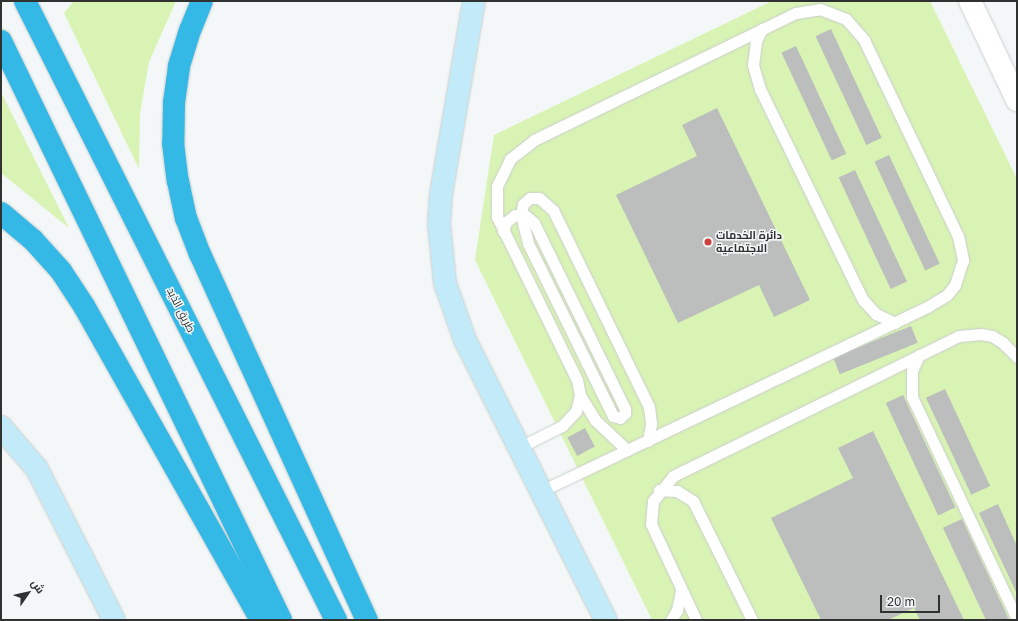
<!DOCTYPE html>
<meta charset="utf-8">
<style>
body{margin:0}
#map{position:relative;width:1018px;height:621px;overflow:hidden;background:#f3f7f7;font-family:"Golos Text",Cairo,sans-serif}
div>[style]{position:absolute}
.green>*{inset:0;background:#d8f3b4}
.building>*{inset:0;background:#bbbebc;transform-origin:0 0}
.roads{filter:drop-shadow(0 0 1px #cbcece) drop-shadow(0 0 1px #cbcece)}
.lane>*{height:11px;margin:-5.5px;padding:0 5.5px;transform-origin:5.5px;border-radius:5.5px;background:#fff}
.street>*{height:22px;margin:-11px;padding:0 11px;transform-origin:11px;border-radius:11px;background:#fff}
.secondary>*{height:22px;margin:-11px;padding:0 11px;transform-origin:11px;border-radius:11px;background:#c2eaf8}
.highway>*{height:22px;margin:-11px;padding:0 11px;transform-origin:11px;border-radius:11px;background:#34b9e7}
.dots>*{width:11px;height:11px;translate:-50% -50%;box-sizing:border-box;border:2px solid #f3f7f7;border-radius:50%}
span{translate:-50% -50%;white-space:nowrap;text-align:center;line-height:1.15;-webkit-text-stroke:3px #f3f7f7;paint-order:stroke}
.poi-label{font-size:11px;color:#303232;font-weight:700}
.left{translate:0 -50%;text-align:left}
.street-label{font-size:11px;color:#303232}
.frame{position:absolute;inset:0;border:2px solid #303232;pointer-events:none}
.north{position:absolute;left:8px;top:573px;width:40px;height:40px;-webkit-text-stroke:3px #f3f7f7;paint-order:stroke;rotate:56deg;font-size:11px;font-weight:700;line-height:16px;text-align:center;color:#303232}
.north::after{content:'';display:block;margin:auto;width:14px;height:18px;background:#303232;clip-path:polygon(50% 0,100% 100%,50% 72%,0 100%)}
.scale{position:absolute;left:880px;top:595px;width:60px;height:18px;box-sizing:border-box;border:2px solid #303232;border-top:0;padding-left:5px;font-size:12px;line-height:14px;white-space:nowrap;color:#303232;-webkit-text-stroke:3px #f3f7f7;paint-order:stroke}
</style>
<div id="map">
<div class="green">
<div style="clip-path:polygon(74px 1px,176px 1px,149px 62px,140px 113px,139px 169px,64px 13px)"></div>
<div style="clip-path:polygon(772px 1px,930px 1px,1017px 179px,1017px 620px,652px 620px,475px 260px,494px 135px)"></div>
<div style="clip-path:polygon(1px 92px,69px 228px,1px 173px)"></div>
</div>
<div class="building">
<div style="left:831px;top:29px;width:120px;height:17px;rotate:65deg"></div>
<div style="left:796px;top:46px;width:119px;height:16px;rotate:65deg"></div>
<div style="clip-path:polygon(717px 108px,810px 300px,774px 317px,759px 285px,678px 323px,616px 195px,697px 156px,682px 125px)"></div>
<div style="left:889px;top:155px;width:120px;height:16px;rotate:65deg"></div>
<div style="left:855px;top:170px;width:123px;height:18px;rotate:65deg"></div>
<div style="left:911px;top:326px;width:18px;height:84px;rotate:68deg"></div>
<div style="left:945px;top:389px;width:107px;height:21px;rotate:65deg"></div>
<div style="left:903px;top:395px;width:124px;height:19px;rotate:65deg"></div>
<div style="left:585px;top:428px;width:21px;height:20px;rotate:62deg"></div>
<div style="clip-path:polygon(873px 431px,964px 620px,920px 620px,914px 608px,888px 620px,821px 620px,771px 518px,853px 478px,838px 448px)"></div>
<div style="clip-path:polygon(998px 504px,1017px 546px,1017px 594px,979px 513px)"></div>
<div style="left:962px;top:519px;width:111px;height:21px;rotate:65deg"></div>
</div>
<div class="roads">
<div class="lane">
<div style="left:762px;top:29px;width:13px;rotate:117deg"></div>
<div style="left:756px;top:41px;width:24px;rotate:97deg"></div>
<div style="left:753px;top:65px;width:25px;rotate:74deg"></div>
<div style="left:760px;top:89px;width:235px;rotate:64deg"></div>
<div style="left:863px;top:300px;width:19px;rotate:47deg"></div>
<div style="left:876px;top:314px;width:21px;rotate:25deg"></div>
<div style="left:503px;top:231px;width:9px;rotate:-72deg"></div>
<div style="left:506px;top:222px;width:11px;rotate:-38deg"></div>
<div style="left:515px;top:215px;width:6px"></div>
<div style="left:521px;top:215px;width:5px;rotate:11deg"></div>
<div style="left:526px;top:216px;width:11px;rotate:41deg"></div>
<div style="left:534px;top:223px;width:207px;rotate:63.9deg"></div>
<div style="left:625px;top:409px;width:4px;rotate:90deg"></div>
<div style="left:625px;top:413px;width:7px;rotate:135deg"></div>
<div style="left:620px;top:418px;width:7px;rotate:-164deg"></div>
<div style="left:613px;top:416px;width:193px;rotate:-116.2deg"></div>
<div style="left:528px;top:243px;width:29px;rotate:-104deg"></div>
<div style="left:521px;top:215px;width:11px;rotate:-80deg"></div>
<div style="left:523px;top:204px;width:9px;rotate:-41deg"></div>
<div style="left:530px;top:198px;width:9px"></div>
<div style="left:539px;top:198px;width:18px;rotate:41deg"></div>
<div style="left:553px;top:210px;width:219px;rotate:64deg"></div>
<div style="left:649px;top:407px;width:17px;rotate:83deg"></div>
<div style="left:651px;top:424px;width:17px;rotate:100deg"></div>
<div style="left:919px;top:355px;width:17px;rotate:114deg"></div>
<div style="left:912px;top:371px;width:26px;rotate:90deg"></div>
<div style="left:912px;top:397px;width:246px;rotate:64.7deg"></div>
<div style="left:580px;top:395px;width:29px;rotate:59deg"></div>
<div style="left:595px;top:420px;width:44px;rotate:43.2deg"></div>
<div style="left:520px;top:447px;width:47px;rotate:-26.6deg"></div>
<div style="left:562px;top:426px;width:21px;rotate:-47deg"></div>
<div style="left:576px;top:411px;width:16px;rotate:-76deg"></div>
<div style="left:580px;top:395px;width:15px;rotate:-101deg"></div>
<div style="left:577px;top:380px;width:182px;rotate:-116.1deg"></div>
<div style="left:497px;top:217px;width:31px;rotate:-90deg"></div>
<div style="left:497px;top:186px;width:30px;rotate:-64deg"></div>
<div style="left:510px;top:159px;width:31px;rotate:-38deg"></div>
<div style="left:534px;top:140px;width:291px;rotate:-25.9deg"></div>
<div style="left:796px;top:13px;width:24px;rotate:-9deg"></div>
<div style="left:820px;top:9px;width:28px;rotate:21deg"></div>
<div style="left:846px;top:19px;width:28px;rotate:49deg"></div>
<div style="left:864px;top:40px;width:217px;rotate:64.4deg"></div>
<div style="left:958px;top:236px;width:25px;rotate:78deg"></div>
<div style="left:963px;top:260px;width:26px;rotate:108deg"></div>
<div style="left:955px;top:285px;width:13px;rotate:129deg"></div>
<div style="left:947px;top:295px;width:23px;rotate:149deg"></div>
<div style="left:927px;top:307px;width:427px;rotate:154.5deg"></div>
<div style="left:659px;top:490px;width:18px;rotate:3deg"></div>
<div style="left:677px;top:491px;width:19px;rotate:32deg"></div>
<div style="left:693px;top:501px;width:133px;rotate:63.6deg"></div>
<div style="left:671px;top:620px;width:12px;rotate:-59deg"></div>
<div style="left:677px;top:610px;width:19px;rotate:-78deg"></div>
<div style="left:696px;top:620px;width:106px;rotate:-115.1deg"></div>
<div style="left:651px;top:524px;width:23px;rotate:-85deg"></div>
<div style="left:653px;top:501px;width:32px;rotate:-51deg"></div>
<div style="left:673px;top:476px;width:318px;rotate:-26.1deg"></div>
<div style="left:959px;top:336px;width:22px;rotate:-5deg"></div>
<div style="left:981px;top:334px;width:11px;rotate:10deg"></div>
<div style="left:992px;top:336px;width:12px;rotate:31deg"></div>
<div style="left:1002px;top:342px;width:21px;rotate:45deg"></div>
</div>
<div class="street">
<div style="left:970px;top:1px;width:110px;rotate:64.6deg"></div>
</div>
<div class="secondary">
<div style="left:474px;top:1px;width:196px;rotate:99.7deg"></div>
<div style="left:441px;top:194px;width:30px;rotate:94deg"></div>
<div style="left:439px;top:224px;width:59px;rotate:84.2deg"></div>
<div style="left:445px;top:283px;width:60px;rotate:70.7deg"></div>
<div style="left:465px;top:340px;width:313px;rotate:63.3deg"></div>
<div style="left:1px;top:427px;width:55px;rotate:49.4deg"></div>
<div style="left:37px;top:469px;width:169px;rotate:63deg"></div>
</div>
<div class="highway">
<div style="left:25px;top:1px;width:693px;rotate:63.32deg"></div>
<div style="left:202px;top:1px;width:31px;rotate:112deg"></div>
<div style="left:190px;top:30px;width:39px;rotate:107deg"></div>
<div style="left:179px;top:67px;width:37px;rotate:98deg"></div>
<div style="left:174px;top:104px;width:39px;rotate:91deg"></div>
<div style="left:173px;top:143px;width:38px;rotate:83deg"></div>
<div style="left:178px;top:181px;width:38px;rotate:78deg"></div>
<div style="left:186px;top:218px;width:39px;rotate:69deg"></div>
<div style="left:200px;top:254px;width:402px;rotate:65.5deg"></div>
<div style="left:1px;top:41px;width:643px;rotate:64.19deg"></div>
<div style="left:1px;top:213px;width:42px;rotate:40.2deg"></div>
<div style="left:33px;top:240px;width:42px;rotate:47.9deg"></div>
<div style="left:61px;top:271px;width:42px;rotate:56.7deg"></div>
<div style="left:84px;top:306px;width:360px;rotate:60.6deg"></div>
</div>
</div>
<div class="dots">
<div style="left:708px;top:242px;background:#ce403c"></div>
</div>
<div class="poi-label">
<span class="left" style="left:716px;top:242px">دائرة الخدمات<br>الاجتماعية</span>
</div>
<div class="street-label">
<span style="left:181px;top:310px;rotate:63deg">طريق الذيد</span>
</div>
<div class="frame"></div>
<div class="north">ش</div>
<div class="scale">20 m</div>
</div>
